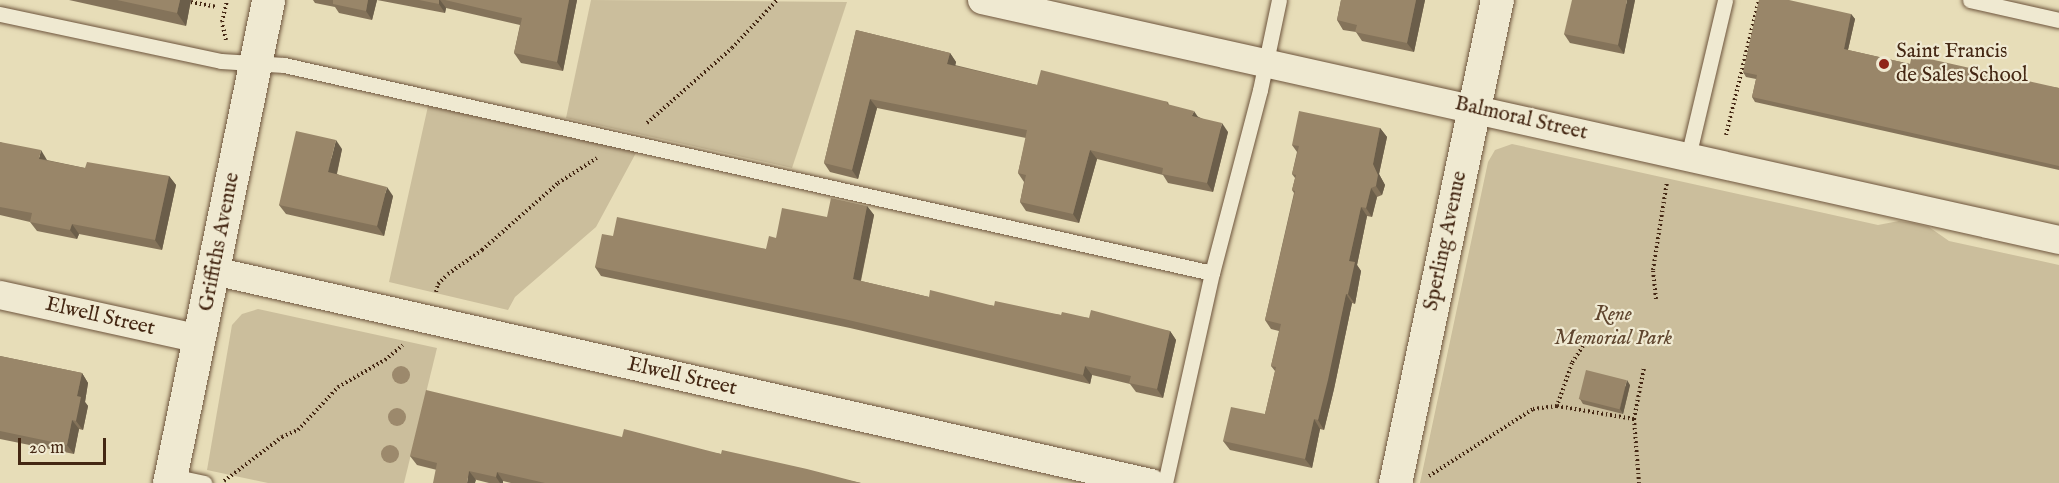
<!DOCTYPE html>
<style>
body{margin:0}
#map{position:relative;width:2059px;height:483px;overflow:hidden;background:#e7ddb8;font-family:"IM FELL English",serif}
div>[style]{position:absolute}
.green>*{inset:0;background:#cbbe9c}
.path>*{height:4px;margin-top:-2px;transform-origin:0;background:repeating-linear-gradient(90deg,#442713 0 1.5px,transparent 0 4.5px)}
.roads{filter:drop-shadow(0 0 2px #6d543c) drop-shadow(0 0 2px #6d543c)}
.service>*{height:15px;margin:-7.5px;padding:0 7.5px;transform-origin:7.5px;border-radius:7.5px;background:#efe9d1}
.minor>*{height:28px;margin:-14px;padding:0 14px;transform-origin:14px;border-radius:14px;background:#efe9d1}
.tertiary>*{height:33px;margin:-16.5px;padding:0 16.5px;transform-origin:16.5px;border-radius:16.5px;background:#efe9d1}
.trees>*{width:18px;height:18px;margin:-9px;border-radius:50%;background:#9c896c}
.wall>*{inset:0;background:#84735a}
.shaded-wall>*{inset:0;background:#6b5e4a}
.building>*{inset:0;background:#998669;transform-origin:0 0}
.dots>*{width:16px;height:16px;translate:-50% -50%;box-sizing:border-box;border:3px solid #efe9d1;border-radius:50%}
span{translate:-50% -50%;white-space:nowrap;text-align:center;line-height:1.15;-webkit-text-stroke:4.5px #efe9d1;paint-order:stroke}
.poi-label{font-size:21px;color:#442713}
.left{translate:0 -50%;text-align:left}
.street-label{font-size:21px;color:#442713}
.park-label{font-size:21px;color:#5f452e;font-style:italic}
.scale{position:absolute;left:18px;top:438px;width:88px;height:27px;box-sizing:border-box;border:3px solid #442713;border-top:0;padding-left:8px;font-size:18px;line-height:21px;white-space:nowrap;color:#442713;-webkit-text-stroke:4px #efe9d1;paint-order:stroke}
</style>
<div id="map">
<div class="green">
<div style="clip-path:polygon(591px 0,847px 2px,792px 168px,566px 118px)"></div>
<div style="clip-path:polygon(428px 106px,637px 151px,596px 227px,515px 297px,508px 310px,389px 282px)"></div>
<div style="clip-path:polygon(1512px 144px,1878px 225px,1899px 221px,1913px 223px,1929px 227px,1949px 241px,2059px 265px,2059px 483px,1420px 483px,1488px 162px,1495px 150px)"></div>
<div style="clip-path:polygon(258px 309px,437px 348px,404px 483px,268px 483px,207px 470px,232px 325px,242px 314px)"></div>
</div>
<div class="path">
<div style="left:191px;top:2px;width:25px;rotate:11deg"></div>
<div style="left:226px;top:40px;width:18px;rotate:-103deg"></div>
<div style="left:222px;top:22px;width:23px;rotate:-77deg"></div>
<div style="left:647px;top:123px;width:113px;rotate:-41.4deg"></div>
<div style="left:732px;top:48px;width:66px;rotate:-46.8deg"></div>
<div style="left:1726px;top:135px;width:139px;rotate:-76.3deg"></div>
<div style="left:436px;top:292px;width:8px;rotate:-76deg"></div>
<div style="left:438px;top:284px;width:14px;rotate:-45deg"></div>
<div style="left:448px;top:274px;width:42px;rotate:-35.2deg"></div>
<div style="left:482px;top:250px;width:101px;rotate:-41.4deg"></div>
<div style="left:558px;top:183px;width:46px;rotate:-32.7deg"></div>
<div style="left:1656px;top:299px;width:29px;rotate:-96deg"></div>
<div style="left:1653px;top:270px;width:89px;rotate:-81deg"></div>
<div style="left:1583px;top:346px;width:20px;rotate:123deg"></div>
<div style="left:1572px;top:363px;width:46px;rotate:109.2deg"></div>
<div style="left:1557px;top:406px;width:78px;rotate:9.6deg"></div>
<div style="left:1634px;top:419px;width:52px;rotate:-78.9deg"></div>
<div style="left:1634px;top:419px;width:64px;rotate:85.5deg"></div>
<div style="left:1429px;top:476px;width:124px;rotate:-32.8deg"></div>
<div style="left:1533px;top:409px;width:24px;rotate:-7deg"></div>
<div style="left:224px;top:481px;width:73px;rotate:-37.2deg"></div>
<div style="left:282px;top:437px;width:17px;rotate:-24deg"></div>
<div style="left:298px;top:430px;width:59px;rotate:-47.1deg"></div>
<div style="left:338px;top:387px;width:54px;rotate:-29.9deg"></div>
<div style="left:385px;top:360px;width:23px;rotate:-40deg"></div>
</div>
<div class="roads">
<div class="service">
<div style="left:1970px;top:0;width:91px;rotate:12.7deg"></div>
<div style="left:0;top:14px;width:226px;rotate:12deg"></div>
<div style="left:221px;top:61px;width:63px;rotate:3.6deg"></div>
<div style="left:284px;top:65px;width:951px;rotate:12.63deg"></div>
<div style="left:1688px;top:157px;width:161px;rotate:-76.7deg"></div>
<div style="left:171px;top:476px;width:34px;rotate:12deg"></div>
<div style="left:1165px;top:483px;width:215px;rotate:-77.4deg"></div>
<div style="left:1212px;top:273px;width:189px;rotate:-75.3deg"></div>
<div style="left:1260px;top:90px;width:92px;rotate:-78.1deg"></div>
</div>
<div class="minor">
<div style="left:982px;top:0;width:1103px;rotate:12.56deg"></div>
<div style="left:214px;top:271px;width:961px;rotate:12.75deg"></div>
<div style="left:0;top:295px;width:205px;rotate:12.4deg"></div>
</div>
<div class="tertiary">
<div style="left:169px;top:483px;width:493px;rotate:-78.4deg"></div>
<div style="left:1395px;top:483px;width:494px;rotate:-78.1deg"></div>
</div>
</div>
<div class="trees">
<div style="left:401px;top:375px"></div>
<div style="left:397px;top:417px"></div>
<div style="left:390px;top:454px"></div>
</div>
<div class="wall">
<div style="clip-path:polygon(69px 0,191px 0,186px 26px)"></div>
<div style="clip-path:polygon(313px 0,577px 0,563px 71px,521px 63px,514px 53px,520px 25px,446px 8px,445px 13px,377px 0,372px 20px,339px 13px,335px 7px,315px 3px)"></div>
<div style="clip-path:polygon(1341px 0,1425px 0,1414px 52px,1362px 41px,1356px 32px,1343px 30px,1337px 20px)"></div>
<div style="clip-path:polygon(1635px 0,1624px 54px,1570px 43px,1564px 34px)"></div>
<div style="clip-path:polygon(1851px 14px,1855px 19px,1848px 50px,1910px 64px,2059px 88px,2059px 170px,1755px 102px,1752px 97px,1756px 79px,1746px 77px,1743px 72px)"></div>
<div style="clip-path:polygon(856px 30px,950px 53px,956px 62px,955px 65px,1037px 85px,1168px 102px,1169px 105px,1199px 117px,1228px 132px,1213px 192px,1168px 183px,1163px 175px,1097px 159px,1079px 223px,1026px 211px,1020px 202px,1024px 182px,1018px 173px,1026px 138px,877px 108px,858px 179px,830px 172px,824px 163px)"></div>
<div style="clip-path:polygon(1380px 128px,1387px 137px,1379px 174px,1385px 185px,1382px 195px,1377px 197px,1372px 217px,1367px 216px,1357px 265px,1361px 271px,1355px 304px,1352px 303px,1334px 389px,1324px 430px,1320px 429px,1312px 468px,1230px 450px,1223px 441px,1265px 414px,1275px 371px,1271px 366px,1279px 331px,1271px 329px,1265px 320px,1294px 193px,1292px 190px,1295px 178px,1292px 174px,1297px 152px,1292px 145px)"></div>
<div style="clip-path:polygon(0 142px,47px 160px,85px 168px,169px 176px,176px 185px,162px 250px,79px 234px,77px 239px,37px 231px,30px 222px,0 215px)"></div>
<div style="clip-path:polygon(342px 149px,337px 174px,393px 196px,384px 236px,286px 214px,279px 205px)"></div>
<div style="clip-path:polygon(867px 206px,874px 215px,861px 281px,929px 297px,1061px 315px,1089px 318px,1170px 331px,1176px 340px,1163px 398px,1136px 392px,1130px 384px,1092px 375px,1090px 384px,850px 328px,601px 276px,595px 267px,613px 236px,766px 249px,776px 238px,827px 217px)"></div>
<div style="clip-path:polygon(0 356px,82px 373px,88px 383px,85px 402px,88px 406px,83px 430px,79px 429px,74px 454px,0 439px)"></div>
<div style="clip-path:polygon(1630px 385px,1623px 414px,1583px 404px,1580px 399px)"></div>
<div style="clip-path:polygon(622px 437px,721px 454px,861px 483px,511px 483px,503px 481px,503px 483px,489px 483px,417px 465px,410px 456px)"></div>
</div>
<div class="shaded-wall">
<div style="clip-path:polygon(180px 0,191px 0,186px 26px,177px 13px)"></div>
<div style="clip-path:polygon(368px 0,377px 0,372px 20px,366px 11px)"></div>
<div style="clip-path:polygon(439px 0,440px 0,446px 8px,445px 13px,439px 4px)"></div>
<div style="clip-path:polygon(569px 0,577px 0,563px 71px,557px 62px)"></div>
<div style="clip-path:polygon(1416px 0,1425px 0,1414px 52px,1407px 43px)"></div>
<div style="clip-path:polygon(1627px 0,1635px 0,1624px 54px,1618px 45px)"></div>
<div style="clip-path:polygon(1851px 14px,1855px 19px,1847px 54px,1844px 49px)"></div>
<div style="clip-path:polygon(950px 53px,956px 62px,954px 73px,947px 64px)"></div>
<div style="clip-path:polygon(870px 99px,877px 108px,858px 179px,852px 170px)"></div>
<div style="clip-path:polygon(1194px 111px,1200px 120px,1192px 116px)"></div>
<div style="clip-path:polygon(1222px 123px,1228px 132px,1213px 192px,1207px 183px)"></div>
<div style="clip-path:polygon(1380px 128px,1387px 137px,1379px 174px,1385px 185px,1382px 195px,1376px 186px,1373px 164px)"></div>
<div style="clip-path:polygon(336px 140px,342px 149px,335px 181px,328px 172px)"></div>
<div style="clip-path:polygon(41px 150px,47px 160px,39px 159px)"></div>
<div style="clip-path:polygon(1090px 150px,1097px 159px,1079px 223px,1073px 214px)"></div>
<div style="clip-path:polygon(169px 176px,176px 185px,162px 250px,155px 240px)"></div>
<div style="clip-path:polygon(387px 187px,393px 196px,384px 236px,377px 226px)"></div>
<div style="clip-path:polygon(1371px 188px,1377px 197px,1372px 217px,1366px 208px)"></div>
<div style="clip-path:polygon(867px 206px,874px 215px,859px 288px,853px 279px)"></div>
<div style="clip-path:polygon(1361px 207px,1367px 216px,1357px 265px,1361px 271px,1355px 304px,1348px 294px,1349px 261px)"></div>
<div style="clip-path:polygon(72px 224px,79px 234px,77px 239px,70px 230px)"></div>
<div style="clip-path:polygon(1346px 294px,1352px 303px,1334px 389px,1324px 430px,1318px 420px)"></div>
<div style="clip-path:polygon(1170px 331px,1176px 340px,1163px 398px,1157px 389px)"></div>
<div style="clip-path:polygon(1085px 366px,1092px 375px,1090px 384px,1083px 375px)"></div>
<div style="clip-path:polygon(82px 373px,88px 383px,85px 402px,88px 406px,83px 430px,76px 421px,77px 396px)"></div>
<div style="clip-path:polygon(1627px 380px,1630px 385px,1623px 414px,1620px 409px)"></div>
<div style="clip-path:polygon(1314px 419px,1320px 429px,1312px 468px,1305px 459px)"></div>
<div style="clip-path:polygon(72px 420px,79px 429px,74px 454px,67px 445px)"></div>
<div style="clip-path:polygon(469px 471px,476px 480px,475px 483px,467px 483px)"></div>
<div style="clip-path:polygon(497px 472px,503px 481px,503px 483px,500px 483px,496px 477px)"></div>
</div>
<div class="building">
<div style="clip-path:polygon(117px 0,180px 0,177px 13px)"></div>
<div style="clip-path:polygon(333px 0,368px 0,366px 11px,333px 4px)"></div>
<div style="clip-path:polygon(419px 0,439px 0,439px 4px)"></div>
<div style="clip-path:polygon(445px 0,569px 0,557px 62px,514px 53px,522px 18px)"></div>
<div style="clip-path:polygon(1341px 0,1416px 0,1407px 43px,1355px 32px,1357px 25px,1337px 20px)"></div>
<div style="clip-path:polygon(1572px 0,1627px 0,1618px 45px,1564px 34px)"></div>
<div style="clip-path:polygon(1759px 0,1789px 0,1851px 14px,1844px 49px,1910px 64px,1912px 55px,2059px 88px,2059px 166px,1752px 97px,1757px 75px,1743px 72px)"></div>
<div style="clip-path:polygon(856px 30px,950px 53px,947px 64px,1037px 85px,1041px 70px,1168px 102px,1167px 104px,1194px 111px,1192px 116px,1222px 123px,1207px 183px,1162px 174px,1163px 168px,1090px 150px,1073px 214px,1020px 202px,1026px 175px,1018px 173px,1027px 130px,870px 99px,852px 170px,824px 163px)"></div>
<div style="clip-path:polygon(1299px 111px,1380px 128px,1373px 164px,1378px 175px,1376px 186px,1371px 188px,1366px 208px,1361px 207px,1349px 261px,1355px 262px,1348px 294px,1346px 294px,1328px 380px,1318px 420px,1314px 419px,1305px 459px,1223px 441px,1231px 407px,1265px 414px,1276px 367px,1271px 366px,1281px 324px,1265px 320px,1295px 191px,1292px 190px,1296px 175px,1292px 174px,1299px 146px,1292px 145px)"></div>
<div style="clip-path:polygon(296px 131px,336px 140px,328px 172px,387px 187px,377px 226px,279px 205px)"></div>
<div style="clip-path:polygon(0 142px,41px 150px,39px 159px,85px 168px,87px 162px,169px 176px,155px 240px,72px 224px,70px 230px,30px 222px,32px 213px,0 207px)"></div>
<div style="clip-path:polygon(831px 198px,867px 206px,853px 279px,929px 297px,930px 290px,994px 306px,995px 301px,1061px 315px,1062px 312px,1089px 318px,1091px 310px,1170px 331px,1157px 389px,1129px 383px,1131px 376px,1085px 366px,1083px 375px,844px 319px,595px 267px,602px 234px,613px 236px,617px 217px,766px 249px,769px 236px,776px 238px,782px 208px,827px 217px)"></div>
<div style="clip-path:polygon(0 356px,82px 373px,77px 396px,81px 397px,76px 421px,72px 420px,67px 445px,0 431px)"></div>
<div style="left:1586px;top:370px;width:42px;height:30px;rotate:14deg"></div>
<div style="clip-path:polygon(426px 390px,622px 437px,624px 429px,721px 454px,722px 450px,807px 469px,861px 483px,545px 483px,497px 472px,496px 477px,469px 471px,467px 483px,433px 483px,437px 463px,410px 456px)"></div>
</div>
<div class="dots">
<div style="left:1884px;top:64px;background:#8f2418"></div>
</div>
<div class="poi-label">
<span class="left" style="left:1896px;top:64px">Saint Francis<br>de Sales School</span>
</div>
<div class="street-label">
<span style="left:1521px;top:119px;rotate:13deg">Balmoral Street</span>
<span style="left:1446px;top:241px;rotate:-78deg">Sperling Avenue</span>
<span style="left:220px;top:242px;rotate:-79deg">Griffiths Avenue</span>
<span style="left:100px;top:317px;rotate:13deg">Elwell Street</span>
<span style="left:682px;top:377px;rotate:13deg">Elwell Street</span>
</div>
<div class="park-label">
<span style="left:1613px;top:327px">Rene<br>Memorial Park</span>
</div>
<div class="scale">20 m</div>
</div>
